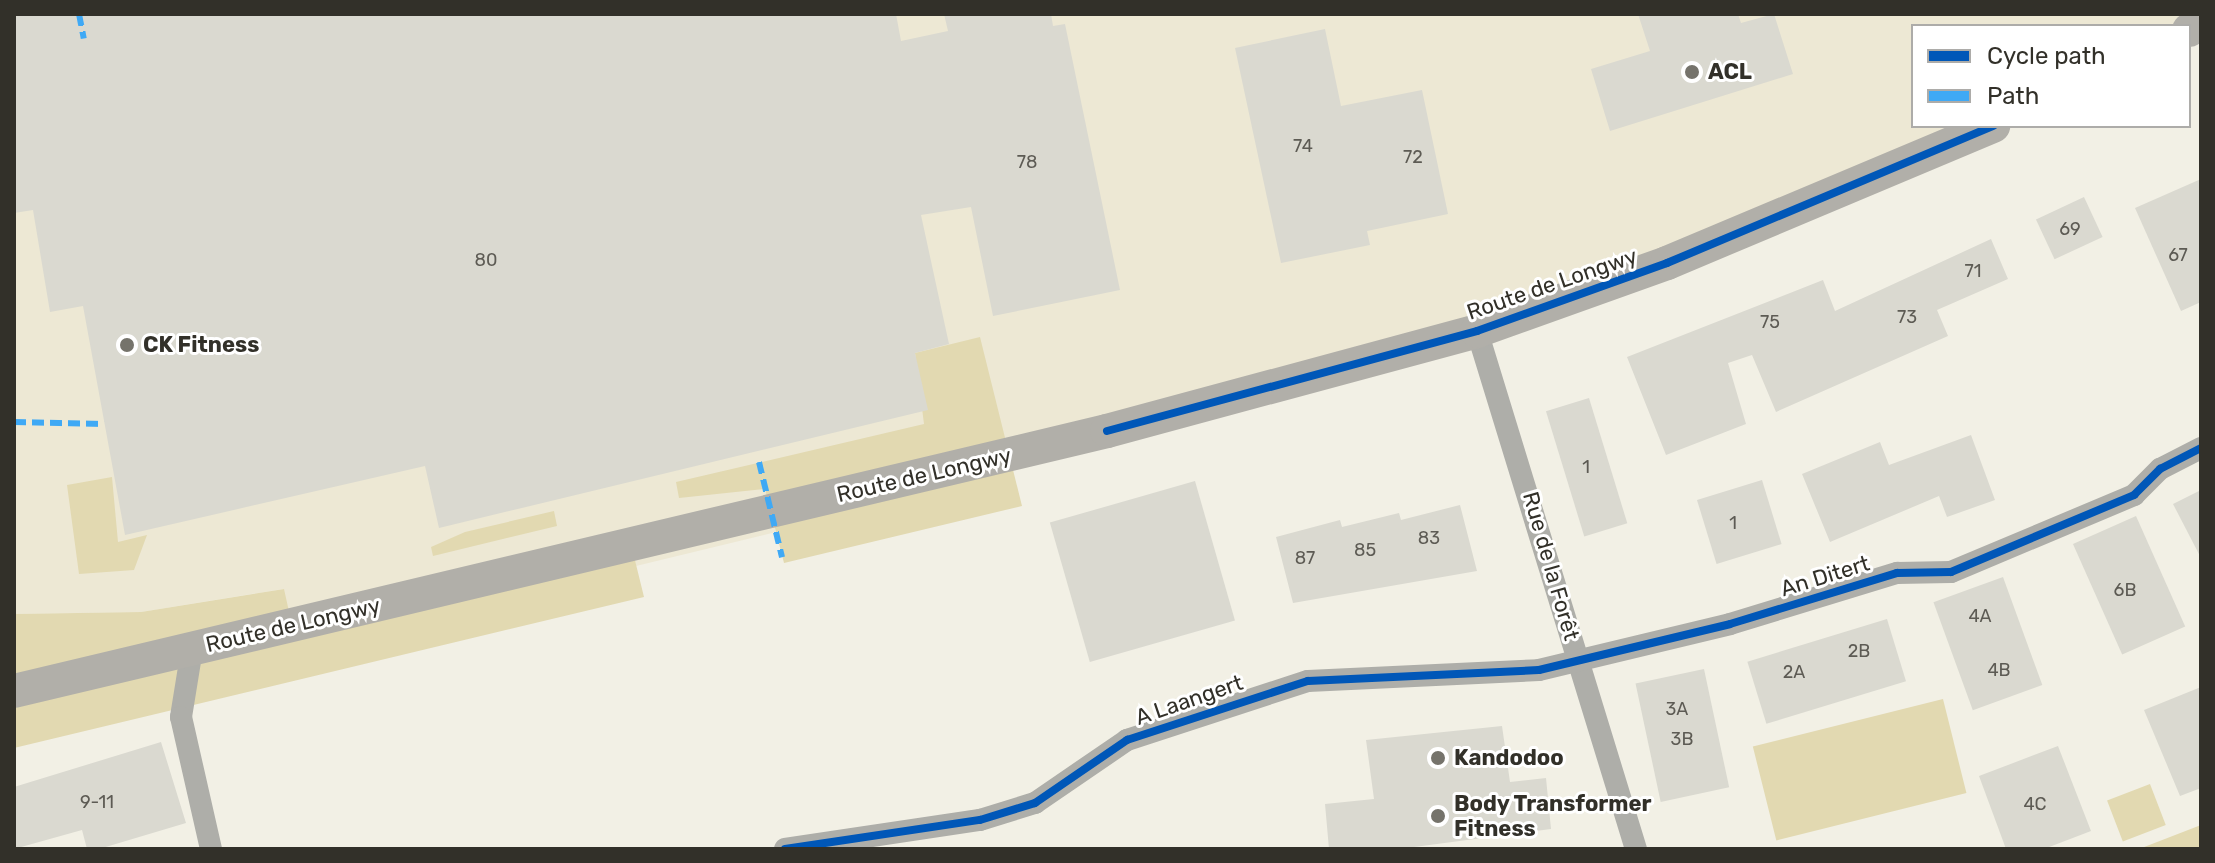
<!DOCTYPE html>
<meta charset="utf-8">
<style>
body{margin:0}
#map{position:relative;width:2215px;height:863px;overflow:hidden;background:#f2f0e5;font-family:Rubik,sans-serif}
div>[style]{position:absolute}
.built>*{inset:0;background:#ede8d4}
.green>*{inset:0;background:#e2d9b1;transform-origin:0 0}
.building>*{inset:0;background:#dad9d0;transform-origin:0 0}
.minor>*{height:22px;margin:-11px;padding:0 11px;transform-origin:11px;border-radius:11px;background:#aeaea9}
.primary>*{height:34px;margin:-17px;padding:0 17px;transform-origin:17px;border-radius:17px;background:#b1afa9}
.quiet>*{height:6px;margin-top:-3px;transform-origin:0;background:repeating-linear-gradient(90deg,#3fa9f5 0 12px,transparent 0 18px)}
.cycleway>*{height:8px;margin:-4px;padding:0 4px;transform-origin:4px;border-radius:4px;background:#0057b8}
.dots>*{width:22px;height:22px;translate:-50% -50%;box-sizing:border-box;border:4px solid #fff;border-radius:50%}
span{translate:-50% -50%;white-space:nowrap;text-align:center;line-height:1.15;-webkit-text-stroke:6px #fff;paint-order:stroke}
.number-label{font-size:18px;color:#5d5b54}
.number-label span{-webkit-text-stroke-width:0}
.poi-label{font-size:22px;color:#323029;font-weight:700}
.left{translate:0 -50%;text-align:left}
.street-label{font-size:22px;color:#323029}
.frame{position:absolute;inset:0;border:16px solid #323029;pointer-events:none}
.legend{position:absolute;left:1911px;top:24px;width:280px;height:104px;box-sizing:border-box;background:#fff;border:2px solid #adaca9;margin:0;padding:10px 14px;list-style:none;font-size:24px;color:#323029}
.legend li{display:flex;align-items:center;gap:16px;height:40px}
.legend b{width:40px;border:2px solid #adaca9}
</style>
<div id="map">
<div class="built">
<div style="clip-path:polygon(14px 14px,2201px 14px,2189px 26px,1913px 26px,1913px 126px,1993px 126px,1667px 263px,771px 512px,776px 532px,636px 566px,631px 545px,292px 625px,283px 589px,141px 612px,14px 614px)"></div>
</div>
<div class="green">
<div style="clip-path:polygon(980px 337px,1022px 506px,784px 563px,765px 489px,679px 498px,676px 482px,924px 424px,915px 353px)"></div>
<div style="clip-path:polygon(112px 477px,118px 542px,147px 535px,134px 570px,79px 574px,67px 485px)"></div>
<div style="clip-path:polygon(554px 511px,557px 526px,433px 556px,431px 547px,465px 532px)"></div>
<div style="clip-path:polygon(631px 544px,644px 597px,14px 748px,14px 614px,141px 612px,284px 589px,292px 625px)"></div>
<div style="left:1943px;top:699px;width:97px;height:196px;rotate:76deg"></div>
<div style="left:2150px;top:784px;width:44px;height:46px;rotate:69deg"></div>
<div style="clip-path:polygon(2201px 825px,2201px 849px,2139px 849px)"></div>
</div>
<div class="building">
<div style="clip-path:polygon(14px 14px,896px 14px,901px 41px,948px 31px,944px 14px,1051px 14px,1053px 26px,1065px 24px,1120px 290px,993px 316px,971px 207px,921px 215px,949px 344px,915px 353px,928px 410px,439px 528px,425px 466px,125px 535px,83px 306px,50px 312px,33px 210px,14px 213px)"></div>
<div style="clip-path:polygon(1638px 14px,1738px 14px,1741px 23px,1774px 14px,1793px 74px,1610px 131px,1591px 69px,1650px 51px)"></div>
<div style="clip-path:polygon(1325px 29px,1341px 106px,1422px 90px,1448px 214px,1367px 231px,1370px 245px,1281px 263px,1235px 48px)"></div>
<div style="clip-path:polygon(2201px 179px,2201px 302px,2181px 311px,2135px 208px)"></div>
<div style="left:2084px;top:197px;width:44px;height:53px;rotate:65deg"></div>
<div style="clip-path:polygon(1991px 239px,2008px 279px,1937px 310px,1948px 336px,1776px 412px,1752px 355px,1728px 363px,1746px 424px,1666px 455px,1627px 357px,1823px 280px,1835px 311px)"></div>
<div style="left:1589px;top:398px;width:131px;height:45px;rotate:73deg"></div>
<div style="clip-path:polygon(1971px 435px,1995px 500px,1947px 517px,1939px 496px,1830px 542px,1802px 474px,1880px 442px,1889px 465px)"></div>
<div style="left:1762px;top:480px;width:67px;height:68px;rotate:73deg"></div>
<div style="left:1195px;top:481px;width:145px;height:151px;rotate:74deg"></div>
<div style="clip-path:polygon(2201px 490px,2201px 558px,2173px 504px)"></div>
<div style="clip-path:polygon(1460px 505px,1477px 571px,1293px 603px,1276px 537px,1340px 520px,1342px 527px,1399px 513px,1401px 520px)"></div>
<div style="left:2136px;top:516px;width:121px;height:69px;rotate:66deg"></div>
<div style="left:2003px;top:577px;width:115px;height:74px;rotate:70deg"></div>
<div style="left:1887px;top:619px;width:65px;height:146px;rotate:73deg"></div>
<div style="left:1704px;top:669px;width:121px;height:70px;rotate:78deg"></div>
<div style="clip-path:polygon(2201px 687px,2201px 788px,2180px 796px,2144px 710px)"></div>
<div style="clip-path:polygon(1502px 726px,1510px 782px,1546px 778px,1551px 829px,1399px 849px,1329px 849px,1325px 804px,1374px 799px,1366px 740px)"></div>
<div style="clip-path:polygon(161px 742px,186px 823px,99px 849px,87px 849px,82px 830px,14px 849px,14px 787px)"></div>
<div style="clip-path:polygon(2058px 746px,2091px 831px,2044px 849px,2006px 849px,1979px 776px)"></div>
</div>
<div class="minor">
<div style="left:1477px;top:331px;width:542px;rotate:72.94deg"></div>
<div style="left:192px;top:649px;width:69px;rotate:99.2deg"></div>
<div style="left:181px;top:717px;width:135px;rotate:77.2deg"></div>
<div style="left:785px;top:849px;width:197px;rotate:-8.5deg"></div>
<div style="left:980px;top:820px;width:58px;rotate:-17.2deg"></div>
<div style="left:1035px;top:803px;width:112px;rotate:-34.4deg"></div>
<div style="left:1127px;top:740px;width:190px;rotate:-18.1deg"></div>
<div style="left:1308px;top:681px;width:231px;rotate:-2.7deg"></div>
<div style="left:1539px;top:670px;width:196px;rotate:-13.5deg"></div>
<div style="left:1730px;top:624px;width:175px;rotate:-17deg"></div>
<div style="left:1897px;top:573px;width:54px;rotate:-1.1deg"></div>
<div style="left:1951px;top:572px;width:199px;rotate:-22.8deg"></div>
<div style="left:2134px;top:495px;width:37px;rotate:-45deg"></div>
<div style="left:2160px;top:469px;width:46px;rotate:-27.1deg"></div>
</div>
<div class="primary">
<div style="left:2189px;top:30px;width:14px;rotate:-30deg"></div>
<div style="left:14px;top:691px;width:1123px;rotate:-13.38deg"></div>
<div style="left:1107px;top:431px;width:383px;rotate:-15.1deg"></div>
<div style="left:1477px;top:331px;width:202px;rotate:-19.7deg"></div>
<div style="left:1667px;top:263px;width:354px;rotate:-22.8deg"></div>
</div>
<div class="quiet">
<div style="left:79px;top:14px;width:25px;rotate:79deg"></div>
<div style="left:14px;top:422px;width:90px;rotate:1.3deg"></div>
<div style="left:759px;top:462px;width:98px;rotate:76.4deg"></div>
</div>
<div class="cycleway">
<div style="left:1107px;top:431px;width:383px;rotate:-15.1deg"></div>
<div style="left:1477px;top:331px;width:202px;rotate:-19.7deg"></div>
<div style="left:1667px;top:263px;width:354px;rotate:-22.8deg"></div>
<div style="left:785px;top:849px;width:197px;rotate:-8.5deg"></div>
<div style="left:980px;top:820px;width:58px;rotate:-17.2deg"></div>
<div style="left:1035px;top:803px;width:112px;rotate:-34.4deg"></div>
<div style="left:1127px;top:740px;width:190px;rotate:-18.1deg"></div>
<div style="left:1308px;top:681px;width:231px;rotate:-2.7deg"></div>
<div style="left:1539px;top:670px;width:196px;rotate:-13.5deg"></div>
<div style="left:1730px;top:624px;width:175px;rotate:-17deg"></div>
<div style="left:1897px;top:573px;width:54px;rotate:-1.1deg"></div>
<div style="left:1951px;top:572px;width:199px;rotate:-22.8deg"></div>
<div style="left:2134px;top:495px;width:37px;rotate:-45deg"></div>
<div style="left:2160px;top:469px;width:46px;rotate:-27.1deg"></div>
</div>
<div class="dots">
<div style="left:1692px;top:72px;background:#75736b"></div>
<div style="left:127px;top:345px;background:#75736b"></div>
<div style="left:1438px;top:758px;background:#75736b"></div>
<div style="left:1438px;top:816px;background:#75736b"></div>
</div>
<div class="number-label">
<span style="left:1303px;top:146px">74</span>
<span style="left:1413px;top:157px">72</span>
<span style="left:1027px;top:162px">78</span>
<span style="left:2070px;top:229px">69</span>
<span style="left:2178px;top:255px">67</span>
<span style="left:486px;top:260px">80</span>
<span style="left:1973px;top:271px">71</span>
<span style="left:1907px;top:317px">73</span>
<span style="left:1770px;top:322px">75</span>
<span style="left:1586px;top:467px">1</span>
<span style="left:1733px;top:523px">1</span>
<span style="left:1429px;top:538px">83</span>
<span style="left:1365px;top:550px">85</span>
<span style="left:1305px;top:558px">87</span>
<span style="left:2125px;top:590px">6B</span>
<span style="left:1980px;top:616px">4A</span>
<span style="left:1859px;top:651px">2B</span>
<span style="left:1999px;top:670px">4B</span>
<span style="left:1794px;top:672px">2A</span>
<span style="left:1677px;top:709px">3A</span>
<span style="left:1682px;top:739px">3B</span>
<span style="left:97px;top:802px">9-11</span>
<span style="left:2035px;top:804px">4C</span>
</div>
<div class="poi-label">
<span class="left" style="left:1708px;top:72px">ACL</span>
<span class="left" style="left:143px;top:345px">CK Fitness</span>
<span class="left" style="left:1454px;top:758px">Kandodoo</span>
<span class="left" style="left:1454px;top:816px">Body Transformer<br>Fitness</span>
</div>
<div class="street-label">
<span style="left:1552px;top:284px;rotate:-19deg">Route de Longwy</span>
<span style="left:924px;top:475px;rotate:-13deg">Route de Longwy</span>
<span style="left:1551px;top:566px;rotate:74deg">Rue de la Forêt</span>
<span style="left:1825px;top:576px;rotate:-17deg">An Ditert</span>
<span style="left:293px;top:625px;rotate:-13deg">Route de Longwy</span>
<span style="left:1189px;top:700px;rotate:-19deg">A Laangert</span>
</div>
<div class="frame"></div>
<ul class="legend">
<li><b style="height:10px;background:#0057b8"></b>Cycle path</li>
<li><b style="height:10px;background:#3fa9f5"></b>Path</li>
</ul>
</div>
